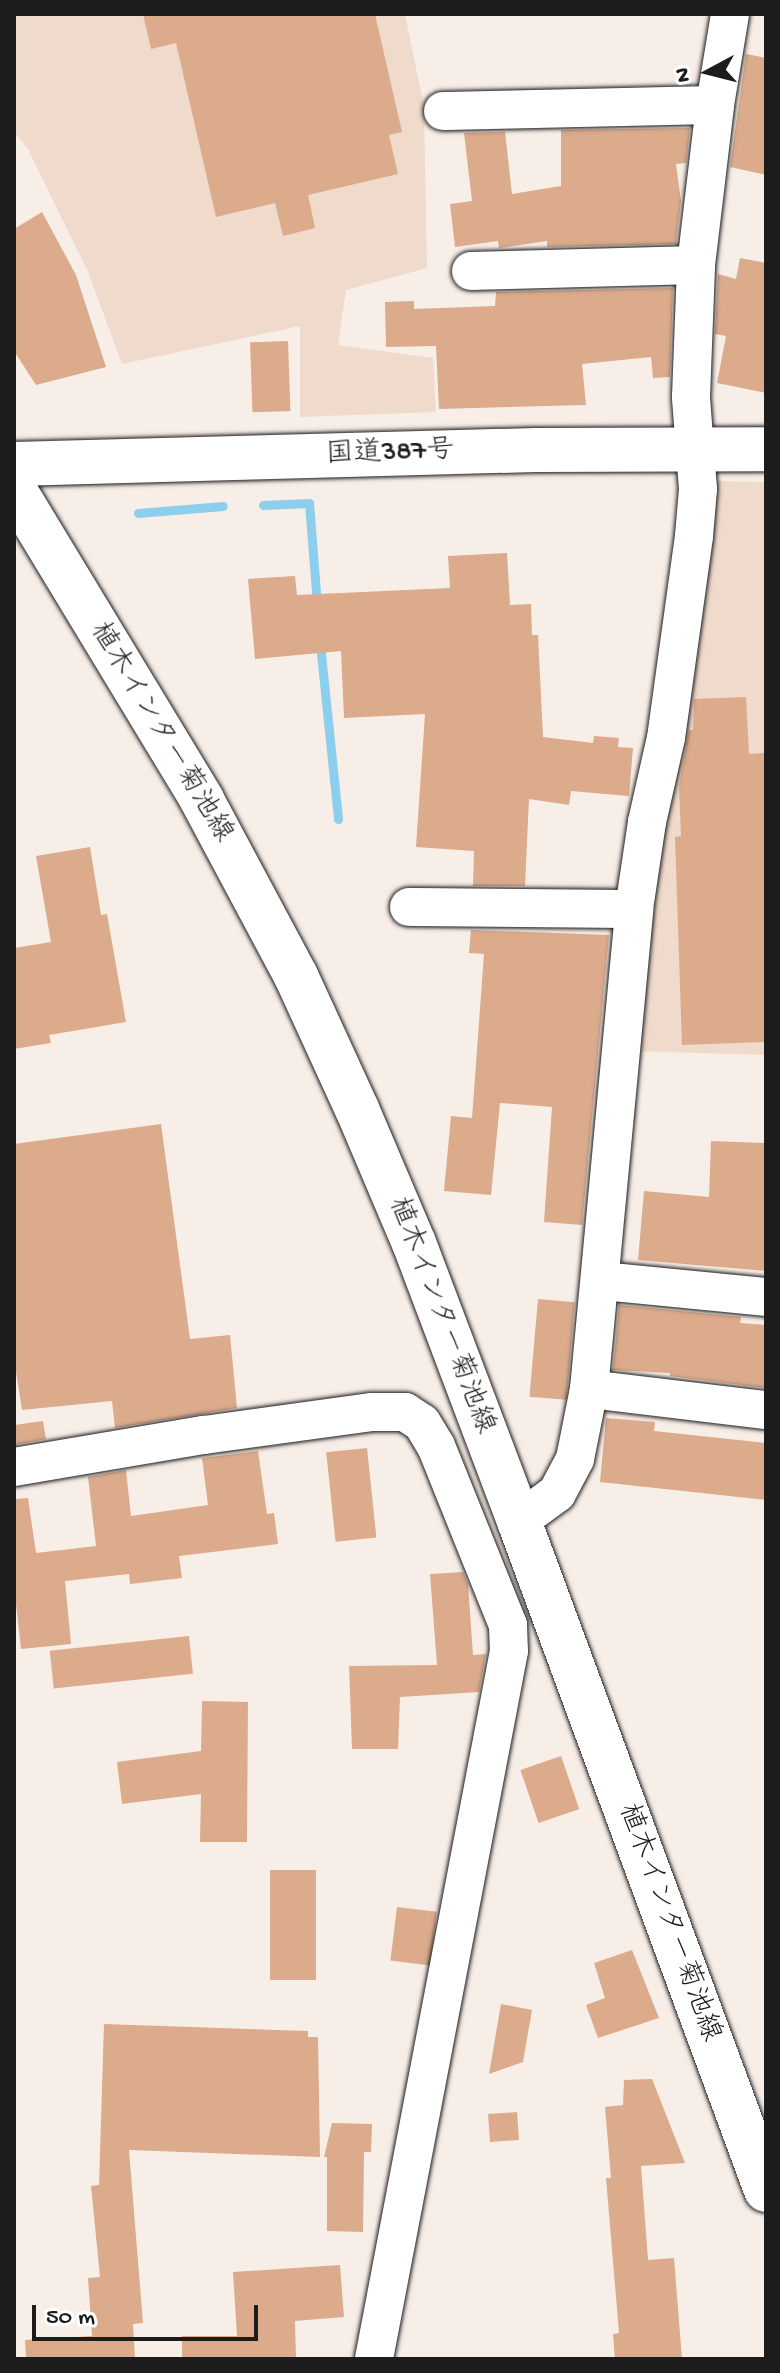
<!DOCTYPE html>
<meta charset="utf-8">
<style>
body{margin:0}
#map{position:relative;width:780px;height:2373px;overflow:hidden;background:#f8eee8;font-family:"Gochi Hand","Klee One",sans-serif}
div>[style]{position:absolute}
.built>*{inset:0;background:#efdacc}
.stream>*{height:9px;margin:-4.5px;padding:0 4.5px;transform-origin:4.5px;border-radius:4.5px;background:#8ccfed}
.building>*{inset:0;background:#dbab8c;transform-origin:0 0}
.roads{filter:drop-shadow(0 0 2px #1c1c1c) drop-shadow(0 0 2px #1c1c1c)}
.minor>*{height:38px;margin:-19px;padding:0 19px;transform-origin:19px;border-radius:19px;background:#fff}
.major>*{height:44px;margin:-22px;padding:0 22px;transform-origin:22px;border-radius:22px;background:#fff}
.highway>*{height:44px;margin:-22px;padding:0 22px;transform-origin:22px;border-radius:22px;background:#fff}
span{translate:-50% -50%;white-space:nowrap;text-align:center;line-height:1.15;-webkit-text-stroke:6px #fff;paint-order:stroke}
.street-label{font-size:28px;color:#1c1c1c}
.frame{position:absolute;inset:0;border:16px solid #1c1c1c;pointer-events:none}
.north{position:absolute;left:668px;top:32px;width:80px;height:80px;-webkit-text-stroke:6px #fff;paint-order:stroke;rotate:263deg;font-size:22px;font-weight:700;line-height:32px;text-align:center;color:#1c1c1c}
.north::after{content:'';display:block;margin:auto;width:28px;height:36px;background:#1c1c1c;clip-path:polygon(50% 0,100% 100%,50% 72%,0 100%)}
.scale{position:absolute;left:32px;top:2305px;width:226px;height:36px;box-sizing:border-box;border:4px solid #1c1c1c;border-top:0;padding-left:10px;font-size:24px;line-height:28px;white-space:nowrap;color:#1c1c1c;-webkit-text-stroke:6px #fff;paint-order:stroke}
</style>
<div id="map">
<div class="built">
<div style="clip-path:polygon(14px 14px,405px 14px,424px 107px,427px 268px,346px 290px,338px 345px,433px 358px,436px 412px,300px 417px,300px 326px,122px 364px,88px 272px,28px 149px,14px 132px)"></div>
<div style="clip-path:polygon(717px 481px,766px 482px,766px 1055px,633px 1051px,711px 493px)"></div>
</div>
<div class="stream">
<div style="left:263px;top:505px;width:46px;rotate:-2.5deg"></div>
<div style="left:309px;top:503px;width:102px;rotate:85.5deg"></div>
<div style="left:138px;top:513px;width:85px;rotate:-4.7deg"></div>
<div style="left:320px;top:644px;width:176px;rotate:84.1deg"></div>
</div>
<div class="building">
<div style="clip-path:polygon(143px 14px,375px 14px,402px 132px,389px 135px,398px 174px,308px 195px,315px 228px,283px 236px,275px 203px,216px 217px,176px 43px,151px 49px)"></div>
<div style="clip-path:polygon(746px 54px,766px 58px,766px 175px,730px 167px)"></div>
<div style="clip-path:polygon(690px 128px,686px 163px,676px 164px,681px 201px,676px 244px,547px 247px,547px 241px,499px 248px,498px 241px,455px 247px,450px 204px,472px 201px,464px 133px,505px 132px,512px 194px,561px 186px,561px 130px)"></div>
<div style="clip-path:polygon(42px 212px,76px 275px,106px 367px,36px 385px,14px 351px,14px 229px)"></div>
<div style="clip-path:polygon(740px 258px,766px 263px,766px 393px,717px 383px,726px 336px,715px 334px,718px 274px,736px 279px)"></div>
<div style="clip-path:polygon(673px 288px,670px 377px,653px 378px,651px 357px,582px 364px,586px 405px,439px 409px,436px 346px,386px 347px,385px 302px,414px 301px,414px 309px,495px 306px,496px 292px)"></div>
<div style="left:288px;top:341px;width:70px;height:38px;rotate:88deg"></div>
<div style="clip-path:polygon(507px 553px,510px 605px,531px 604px,532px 635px,538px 635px,543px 737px,593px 743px,594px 736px,619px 738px,618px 747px,633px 748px,629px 796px,571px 791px,569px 805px,529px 799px,525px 886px,473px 886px,474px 851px,416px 847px,425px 714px,344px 718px,341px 651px,255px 659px,248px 579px,295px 576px,297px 595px,450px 588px,448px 556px)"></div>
<div style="clip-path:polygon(746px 697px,749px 754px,766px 753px,766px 1042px,682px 1045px,675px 837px,681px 836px,679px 787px,689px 730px,693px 730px,694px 699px)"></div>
<div style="clip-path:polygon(90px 847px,101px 915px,107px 914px,126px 1022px,49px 1035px,51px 1043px,14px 1049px,14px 948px,51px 942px,36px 856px)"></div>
<div style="clip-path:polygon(471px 930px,609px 935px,582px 1225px,544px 1222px,552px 1107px,500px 1103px,491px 1195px,444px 1191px,451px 1116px,472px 1118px,484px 954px,469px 953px)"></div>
<div style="clip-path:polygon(161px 1124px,190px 1339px,230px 1335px,237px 1408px,115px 1428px,112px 1401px,22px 1410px,14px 1359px,14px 1144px)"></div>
<div style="clip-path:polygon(711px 1141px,766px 1143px,766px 1271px,638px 1260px,644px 1191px,709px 1197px)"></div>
<div style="left:538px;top:1299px;width:37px;height:98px;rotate:5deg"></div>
<div style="clip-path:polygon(619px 1305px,741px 1317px,740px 1323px,766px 1325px,766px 1388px,670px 1376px,670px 1373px,613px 1370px)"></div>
<div style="clip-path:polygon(606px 1418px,655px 1422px,654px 1431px,766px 1443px,766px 1500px,600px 1482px)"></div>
<div style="clip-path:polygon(43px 1421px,46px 1439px,14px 1445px,14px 1425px)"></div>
<div style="left:367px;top:1448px;width:90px;height:41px;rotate:84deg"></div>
<div style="clip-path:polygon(258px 1451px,267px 1514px,274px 1513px,278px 1544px,179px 1556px,182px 1578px,130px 1584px,129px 1574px,65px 1581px,71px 1644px,21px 1649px,14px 1586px,14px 1499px,28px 1498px,36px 1553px,96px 1546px,88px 1477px,126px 1470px,131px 1516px,208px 1505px,202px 1458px)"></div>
<div style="clip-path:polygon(463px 1572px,468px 1584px,473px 1655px,486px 1654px,479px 1692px,400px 1697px,398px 1749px,352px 1749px,349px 1666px,437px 1665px,430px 1574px)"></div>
<div style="left:189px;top:1636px;width:38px;height:140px;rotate:84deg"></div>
<div style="clip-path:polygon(202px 1701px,248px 1702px,247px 1842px,200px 1842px,201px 1794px,122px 1804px,117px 1762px,201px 1751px)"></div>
<div style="left:561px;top:1756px;width:56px;height:43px;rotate:71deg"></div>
<div style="left:270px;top:1870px;width:46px;height:110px"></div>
<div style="left:397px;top:1907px;width:40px;height:54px;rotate:7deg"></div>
<div style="clip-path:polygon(632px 1950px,659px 2018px,598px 2038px,586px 2005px,605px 1998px,594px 1963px)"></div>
<div style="clip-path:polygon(501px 2004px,532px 2010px,523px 2062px,489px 2074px)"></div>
<div style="clip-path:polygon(104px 2024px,308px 2031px,308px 2037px,318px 2037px,320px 2157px,129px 2150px,143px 2323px,133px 2324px,135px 2359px,26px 2359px,25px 2340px,92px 2336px,88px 2278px,100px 2277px,91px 2186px,99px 2185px)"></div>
<div style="clip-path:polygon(652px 2079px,685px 2163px,641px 2166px,648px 2260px,674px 2258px,682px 2359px,615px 2359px,613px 2334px,619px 2333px,606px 2178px,611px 2178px,605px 2107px,623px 2105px,624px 2080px)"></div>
<div style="left:517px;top:2112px;width:28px;height:29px;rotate:86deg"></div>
<div style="clip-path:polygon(332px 2123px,372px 2124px,371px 2152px,364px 2152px,363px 2232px,327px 2231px,327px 2157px,324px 2157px)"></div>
<div style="clip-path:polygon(340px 2265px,344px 2317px,295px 2321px,296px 2359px,182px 2359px,182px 2336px,237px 2336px,233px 2272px)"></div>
</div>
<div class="roads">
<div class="minor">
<div style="left:443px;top:111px;width:272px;rotate:-1.3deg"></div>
<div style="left:471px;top:271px;width:225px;rotate:-1.5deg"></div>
<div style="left:409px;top:907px;width:225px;rotate:0.5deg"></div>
<div style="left:602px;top:1281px;width:165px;rotate:5.6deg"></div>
<div style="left:589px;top:1389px;width:178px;rotate:6.8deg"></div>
<div style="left:14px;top:1467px;width:193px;rotate:-9.6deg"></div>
<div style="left:204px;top:1435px;width:170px;rotate:-7.8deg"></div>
<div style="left:372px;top:1412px;width:33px"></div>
<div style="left:405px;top:1412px;width:20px;rotate:33deg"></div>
<div style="left:422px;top:1423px;width:27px;rotate:59deg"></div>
<div style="left:436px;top:1446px;width:193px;rotate:68.1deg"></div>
<div style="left:508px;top:1625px;width:26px;rotate:88deg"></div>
<div style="left:509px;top:1651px;width:721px;rotate:100.8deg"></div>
<div style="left:519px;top:1521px;width:47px;rotate:-36.4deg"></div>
<div style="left:557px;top:1493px;width:38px;rotate:-62deg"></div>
<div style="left:575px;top:1459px;width:71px;rotate:-78.7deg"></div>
<div style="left:589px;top:1389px;width:482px;rotate:-84.6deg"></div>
<div style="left:634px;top:909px;width:88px;rotate:-81.5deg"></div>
<div style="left:647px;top:822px;width:86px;rotate:-77.3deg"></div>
<div style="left:666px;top:738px;width:204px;rotate:-82.1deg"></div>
<div style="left:694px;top:536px;width:47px;rotate:-85.1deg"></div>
<div style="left:698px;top:489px;width:92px;rotate:-94.4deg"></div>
<div style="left:691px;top:397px;width:132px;rotate:-87.8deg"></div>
<div style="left:696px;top:265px;width:161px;rotate:-83.2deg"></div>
<div style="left:715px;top:105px;width:92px;rotate:-80.6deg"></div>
</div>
<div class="major">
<div style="left:14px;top:489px;width:363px;rotate:58.8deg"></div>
<div style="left:202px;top:800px;width:200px;rotate:61.9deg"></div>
<div style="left:296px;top:976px;width:146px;rotate:65.4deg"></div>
<div style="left:357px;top:1109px;width:146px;rotate:67deg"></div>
<div style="left:414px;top:1243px;width:297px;rotate:69.3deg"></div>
<div style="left:519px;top:1521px;width:713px;rotate:69.74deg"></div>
</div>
<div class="highway">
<div style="left:14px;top:464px;width:522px;rotate:-1.54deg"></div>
<div style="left:536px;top:450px;width:230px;rotate:-0.2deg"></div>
</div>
</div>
<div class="street-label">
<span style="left:390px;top:454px;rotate:-2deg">国道387号</span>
<span style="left:160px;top:733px;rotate:59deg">植木インター菊池線</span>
<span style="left:440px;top:1316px;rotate:69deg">植木インター菊池線</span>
<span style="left:668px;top:1923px;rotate:70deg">植木インター菊池線</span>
</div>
<div class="frame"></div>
<div class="north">N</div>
<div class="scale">50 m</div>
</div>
